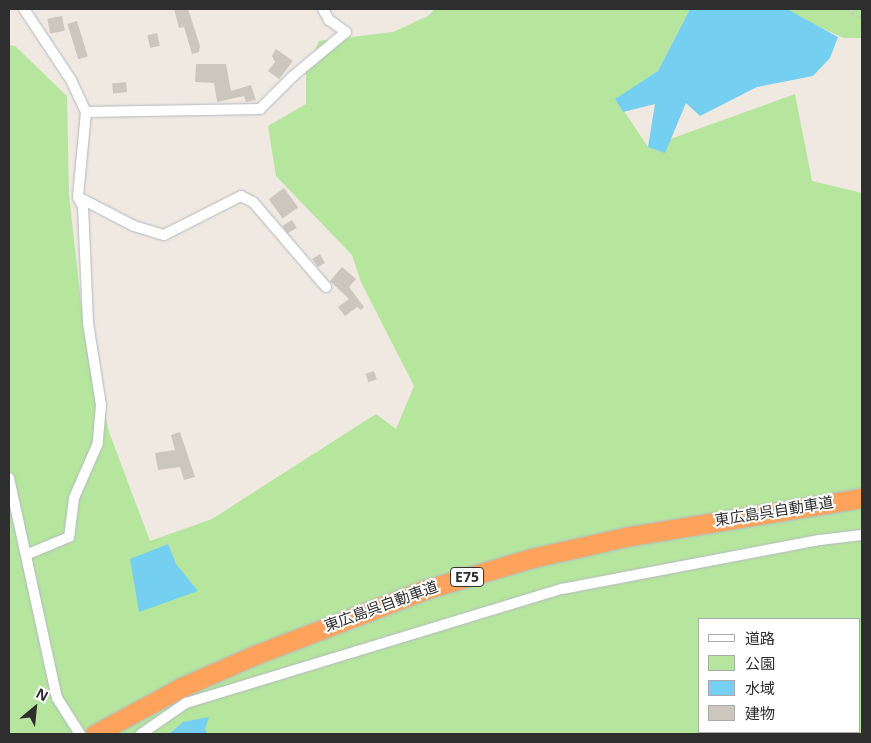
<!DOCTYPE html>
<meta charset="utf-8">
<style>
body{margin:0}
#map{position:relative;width:871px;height:743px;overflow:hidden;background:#efe9e1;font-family:"Noto Sans","Noto Sans JP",sans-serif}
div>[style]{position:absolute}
.green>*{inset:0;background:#b6e59e}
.water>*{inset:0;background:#75cff0}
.building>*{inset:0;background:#cbc7bf;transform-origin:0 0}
.path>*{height:2px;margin-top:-1px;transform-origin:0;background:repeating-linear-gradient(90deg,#c9c9c9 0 4px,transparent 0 6.5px)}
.roads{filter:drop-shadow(0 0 1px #b4b7c1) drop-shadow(0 0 1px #b4b7c1)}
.minor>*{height:10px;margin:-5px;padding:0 5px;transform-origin:5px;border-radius:5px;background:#fff}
.motorway>*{height:19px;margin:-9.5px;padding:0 9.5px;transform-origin:9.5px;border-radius:9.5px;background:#ffa35c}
span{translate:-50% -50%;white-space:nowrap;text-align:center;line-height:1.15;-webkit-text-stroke:4px #fff;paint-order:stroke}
.shield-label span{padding:1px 4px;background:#fff;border:1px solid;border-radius:4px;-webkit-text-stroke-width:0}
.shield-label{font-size:14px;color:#2e2e2e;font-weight:700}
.street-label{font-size:15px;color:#2e2e2e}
.frame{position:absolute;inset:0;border:10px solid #2e2e2e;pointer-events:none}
.legend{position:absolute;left:698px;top:618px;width:162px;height:115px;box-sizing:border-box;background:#fff;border:1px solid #ababab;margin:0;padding:6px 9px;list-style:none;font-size:15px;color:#2e2e2e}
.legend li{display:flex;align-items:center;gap:10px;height:25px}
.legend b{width:25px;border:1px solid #ababab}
.north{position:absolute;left:10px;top:683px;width:50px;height:50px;-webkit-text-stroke:4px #fff;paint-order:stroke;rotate:28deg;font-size:14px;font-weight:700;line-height:20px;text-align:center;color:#2e2e2e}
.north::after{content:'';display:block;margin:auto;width:18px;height:22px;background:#2e2e2e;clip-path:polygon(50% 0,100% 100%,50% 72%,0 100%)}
</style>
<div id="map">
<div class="green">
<div style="clip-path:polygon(evenodd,435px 9px,690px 9px,658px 71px,616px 99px,648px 147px,795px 94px,812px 181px,862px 193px,862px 734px,9px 734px,9px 45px,15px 46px,67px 96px,69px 195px,82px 312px,109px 432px,150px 541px,212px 519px,376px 414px,396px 429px,414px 386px,361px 282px,352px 255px,276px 176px,268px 126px,306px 104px,306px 71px,319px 41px,393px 32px,428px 16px,435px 9px,700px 619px,860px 619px,860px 732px,700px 732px,700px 619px)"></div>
<div style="clip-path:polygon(780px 9px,862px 9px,862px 38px,844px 38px)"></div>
</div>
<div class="water">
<div style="clip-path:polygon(690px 9px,787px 9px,838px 37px,830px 58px,813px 76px,757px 87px,700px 116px,686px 103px,665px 153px,648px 147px,655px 104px,623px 112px,615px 99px,658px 71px)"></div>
<div style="clip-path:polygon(168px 544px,176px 564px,198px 591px,139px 612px,130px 559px)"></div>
<div style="clip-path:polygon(209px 717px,205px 729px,207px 734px,169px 734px,183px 722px)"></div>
</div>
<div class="building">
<div style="clip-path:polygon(174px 9px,188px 9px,200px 46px,199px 52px,192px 54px,184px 27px,179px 28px)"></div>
<div style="left:62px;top:16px;width:15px;height:15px;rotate:79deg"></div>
<div style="left:77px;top:21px;width:37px;height:10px;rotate:73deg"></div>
<div style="left:157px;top:33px;width:13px;height:10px;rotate:77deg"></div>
<div style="clip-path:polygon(276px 49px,293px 61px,279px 79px,268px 71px,275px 62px,272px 56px)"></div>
<div style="clip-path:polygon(196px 64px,226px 64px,231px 91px,251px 85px,256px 100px,246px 102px,244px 96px,217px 102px,214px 83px,195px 82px)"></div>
<div style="left:126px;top:82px;width:10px;height:14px;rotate:84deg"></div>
<div style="left:284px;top:188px;width:24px;height:19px;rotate:54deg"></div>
<div style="left:292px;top:220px;width:9px;height:11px;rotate:58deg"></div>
<div style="clip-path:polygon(320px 254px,325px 263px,318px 267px,312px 259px)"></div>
<div style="clip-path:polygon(342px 267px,356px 279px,349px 287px,364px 307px,361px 310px,357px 307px,345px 316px,338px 307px,349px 299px,330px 281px)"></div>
<div style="left:374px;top:371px;width:9px;height:9px;rotate:72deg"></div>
<div style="clip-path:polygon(180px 432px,195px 477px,184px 480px,180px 467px,158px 470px,155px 453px,175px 450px,171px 435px)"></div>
</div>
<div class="path">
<div style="left:846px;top:9px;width:19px;rotate:32deg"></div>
</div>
<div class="roads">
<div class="minor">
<div style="left:24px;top:9px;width:85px;rotate:56.5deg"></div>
<div style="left:71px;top:80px;width:35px;rotate:65deg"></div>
<div style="left:86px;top:112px;width:85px;rotate:95.4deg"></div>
<div style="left:78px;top:197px;width:11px;rotate:63deg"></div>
<div style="left:83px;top:207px;width:116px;rotate:87.5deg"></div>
<div style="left:88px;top:323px;width:83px;rotate:81deg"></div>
<div style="left:101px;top:405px;width:38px;rotate:95deg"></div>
<div style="left:98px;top:443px;width:60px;rotate:113.6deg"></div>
<div style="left:74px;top:498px;width:39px;rotate:97deg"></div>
<div style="left:69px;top:537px;width:44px;rotate:157.5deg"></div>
<div style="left:86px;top:112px;width:174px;rotate:-1deg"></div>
<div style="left:260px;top:109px;width:45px;rotate:-45deg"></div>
<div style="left:292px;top:77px;width:70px;rotate:-39.8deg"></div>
<div style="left:346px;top:32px;width:21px;rotate:-145deg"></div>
<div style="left:329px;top:20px;width:13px;rotate:-119deg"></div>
<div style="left:78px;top:197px;width:63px;rotate:27.4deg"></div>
<div style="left:134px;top:226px;width:31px;rotate:17deg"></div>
<div style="left:164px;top:235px;width:86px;rotate:-26.9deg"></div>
<div style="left:241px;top:196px;width:13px;rotate:27deg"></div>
<div style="left:253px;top:202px;width:112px;rotate:49.3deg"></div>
<div style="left:9px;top:478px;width:225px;rotate:77.7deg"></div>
<div style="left:57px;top:698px;width:43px;rotate:57.4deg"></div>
<div style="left:141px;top:734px;width:55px;rotate:-34.6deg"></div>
<div style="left:186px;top:703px;width:393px;rotate:-16.9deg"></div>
<div style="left:562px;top:589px;width:263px;rotate:-10.8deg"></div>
<div style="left:820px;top:540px;width:42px;rotate:-6.8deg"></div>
</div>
<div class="motorway">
<div style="left:95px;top:734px;width:99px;rotate:-28.4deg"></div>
<div style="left:182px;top:687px;width:80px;rotate:-23.7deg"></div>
<div style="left:255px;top:655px;width:184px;rotate:-21deg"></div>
<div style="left:427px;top:589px;width:109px;rotate:-16.4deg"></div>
<div style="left:532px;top:558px;width:100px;rotate:-12.7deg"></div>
<div style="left:630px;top:536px;width:235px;rotate:-9.3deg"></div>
</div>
</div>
<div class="shield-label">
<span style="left:467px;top:577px">E75</span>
</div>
<div class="street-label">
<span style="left:774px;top:511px;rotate:-9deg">東広島呉自動車道</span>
<span style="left:381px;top:606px;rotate:-20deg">東広島呉自動車道</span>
</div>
<div class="frame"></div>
<ul class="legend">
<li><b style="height:6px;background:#fff"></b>道路</li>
<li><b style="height:14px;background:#b6e59e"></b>公園</li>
<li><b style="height:14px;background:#75cff0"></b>水域</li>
<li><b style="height:14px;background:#cbc7bf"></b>建物</li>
</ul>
<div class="north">N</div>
</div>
